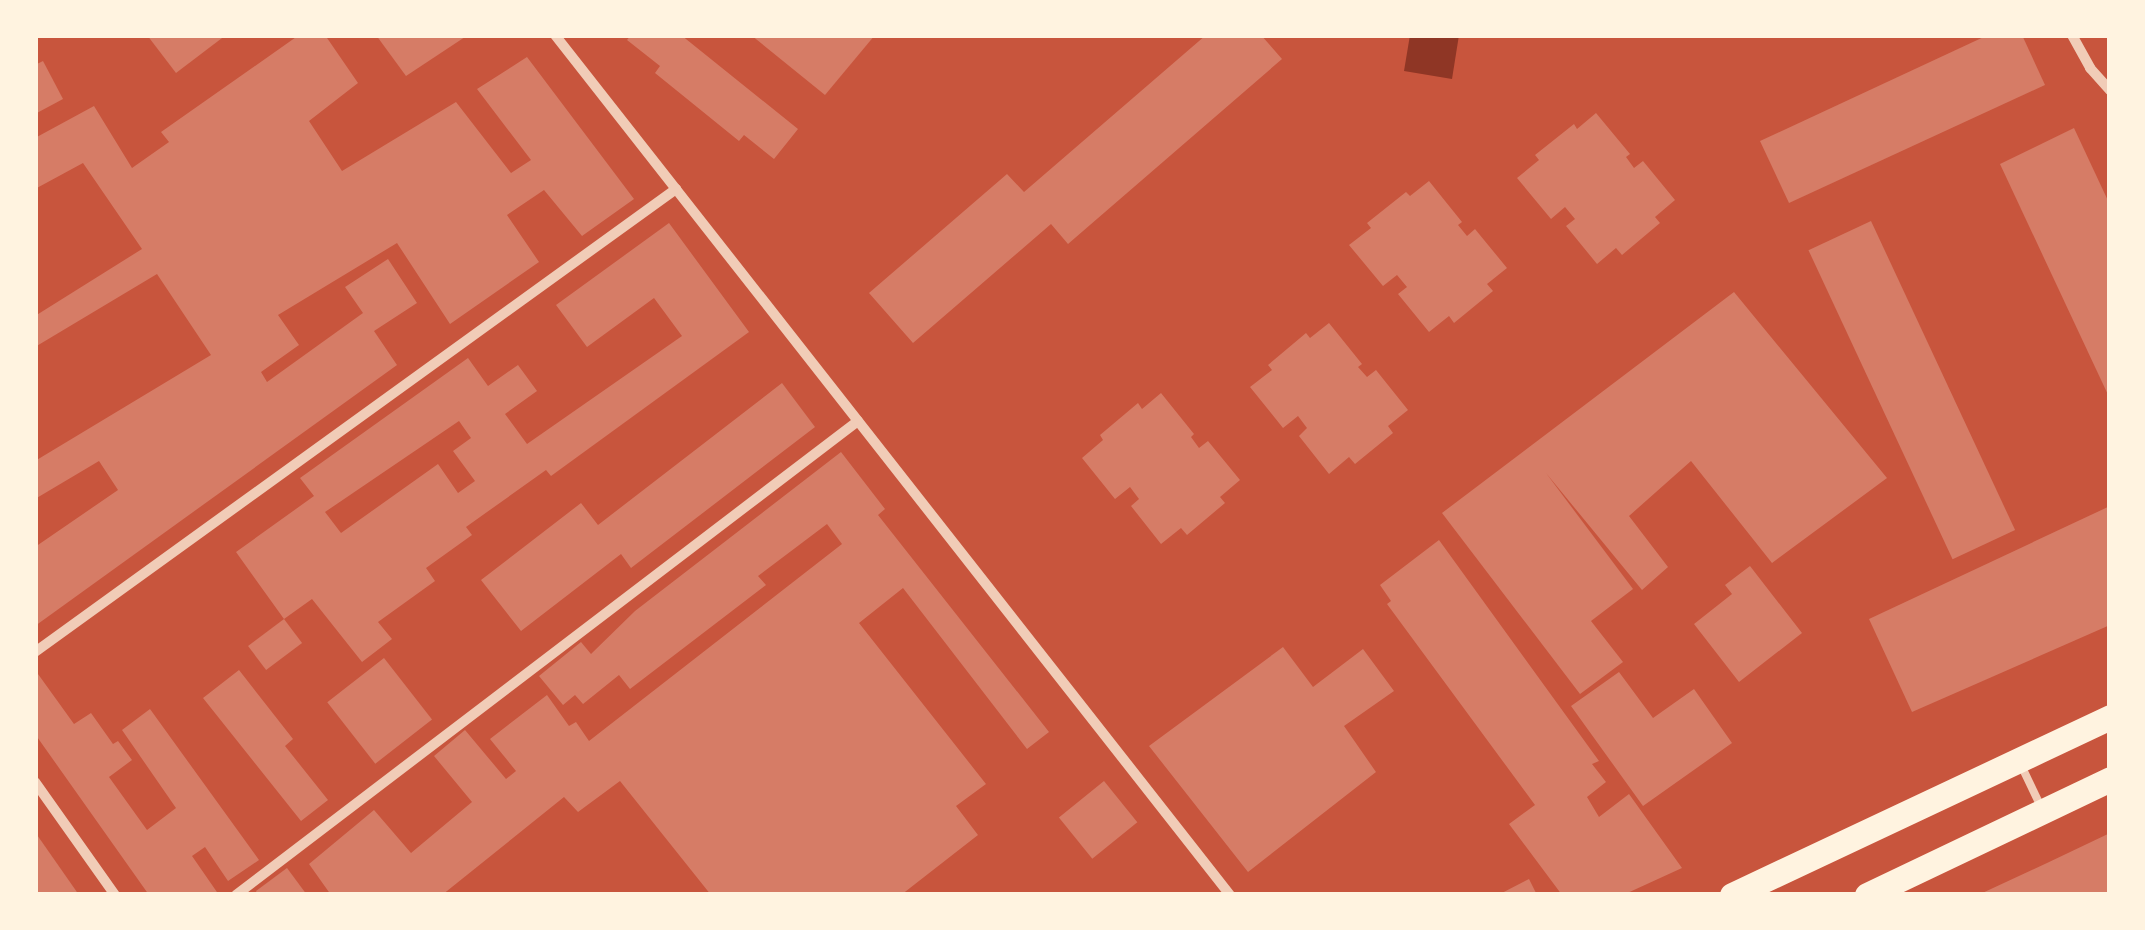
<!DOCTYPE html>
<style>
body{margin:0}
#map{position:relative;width:2145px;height:930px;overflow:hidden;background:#c8553d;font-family:Rubik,sans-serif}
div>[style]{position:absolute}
.water>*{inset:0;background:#8f3625}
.building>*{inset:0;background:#d67c66;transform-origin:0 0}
.service>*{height:8px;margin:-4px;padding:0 4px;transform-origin:4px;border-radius:4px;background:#f1ccb7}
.minor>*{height:10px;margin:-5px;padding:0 5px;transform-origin:5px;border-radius:5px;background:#f1ccb7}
.primary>*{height:25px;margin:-12.5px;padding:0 12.5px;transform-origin:12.5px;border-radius:12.5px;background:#fff3e0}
span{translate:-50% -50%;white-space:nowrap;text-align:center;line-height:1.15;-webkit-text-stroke:8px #fff3e0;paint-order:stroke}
.frame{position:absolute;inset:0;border:38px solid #fff3e0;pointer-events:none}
</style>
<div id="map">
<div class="water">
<div style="clip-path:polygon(1410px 35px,1459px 35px,1452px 79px,1404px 71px)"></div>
</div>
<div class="building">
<div style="clip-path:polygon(147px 35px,226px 35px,176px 73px)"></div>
<div style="clip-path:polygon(299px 35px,325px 35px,358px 83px,309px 121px,342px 171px,456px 102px,511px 173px,531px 160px,477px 89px,527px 57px,634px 199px,582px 236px,544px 190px,507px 215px,539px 262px,450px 324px,397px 243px,278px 315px,299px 345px,261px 372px,267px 382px,363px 313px,345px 287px,388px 259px,417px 303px,374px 331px,397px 365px,35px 626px,35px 547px,118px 490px,99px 461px,35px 499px,35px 461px,211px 355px,157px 274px,35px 347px,35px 316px,142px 249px,83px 163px,35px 189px,35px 138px,94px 106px,132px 168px,169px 142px,161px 132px)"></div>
<div style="clip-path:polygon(376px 35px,468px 35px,406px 76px)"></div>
<div style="clip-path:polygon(631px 35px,681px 35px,798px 129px,774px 159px,744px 135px,739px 141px,655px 73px,660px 66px,627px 40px)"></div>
<div style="clip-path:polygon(751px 35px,875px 35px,825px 95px)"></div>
<div style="clip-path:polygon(1206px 35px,1261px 35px,1282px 59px,1068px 244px,1051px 224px,913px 343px,869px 293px,1007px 174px,1024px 192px)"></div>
<div style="clip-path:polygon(1988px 35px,2022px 35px,2045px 85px,1789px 203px,1760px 141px)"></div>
<div style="clip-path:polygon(43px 61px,63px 99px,35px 114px,35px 65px)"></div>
<div style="clip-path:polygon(1596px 113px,1630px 154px,1626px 157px,1634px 168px,1643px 161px,1675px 200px,1655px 217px,1660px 223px,1622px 255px,1616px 248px,1597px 264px,1566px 226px,1575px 219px,1565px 207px,1551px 219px,1517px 178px,1539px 160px,1535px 155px,1574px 124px,1577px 129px)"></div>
<div style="clip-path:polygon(2074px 128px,2110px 205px,2110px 399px,2000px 164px)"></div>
<div style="clip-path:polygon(1429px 181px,1462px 222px,1458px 225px,1467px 236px,1475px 229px,1507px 268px,1487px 284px,1493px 291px,1454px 323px,1449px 316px,1429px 332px,1398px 294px,1407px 287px,1397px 275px,1383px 286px,1349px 245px,1371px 228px,1367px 223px,1406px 192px,1410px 196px)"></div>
<div style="left:1871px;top:221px;width:341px;height:69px;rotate:65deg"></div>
<div style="clip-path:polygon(evenodd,669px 223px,749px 332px,551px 476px,546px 470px,466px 527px,472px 535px,426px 568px,435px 581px,378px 622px,392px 639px,362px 662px,312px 599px,284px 619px,236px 552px,314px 496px,300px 478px,468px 358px,488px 386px,518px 365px,537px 391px,505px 414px,527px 444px,682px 336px,654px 298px,587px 347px,556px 305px,669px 223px,459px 421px,471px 438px,453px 451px,475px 481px,458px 493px,438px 464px,341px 533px,325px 512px,459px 421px)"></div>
<div style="clip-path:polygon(1734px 292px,1887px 478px,1772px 563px,1691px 461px,1629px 516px,1668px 567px,1642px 590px,1546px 473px,1633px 589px,1591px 621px,1623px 662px,1580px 694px,1442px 513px)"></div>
<div style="clip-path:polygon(1329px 323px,1362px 364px,1358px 367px,1367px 377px,1376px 370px,1408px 410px,1388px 426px,1393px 433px,1355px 464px,1349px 457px,1329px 474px,1299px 436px,1307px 428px,1298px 416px,1283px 428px,1250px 387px,1272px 370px,1268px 365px,1306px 333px,1310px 338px)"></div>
<div style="clip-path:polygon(782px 383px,815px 427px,631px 568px,621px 554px,521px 631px,481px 580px,581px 503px,598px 525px)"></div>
<div style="clip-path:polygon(1161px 393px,1194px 434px,1191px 437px,1199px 448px,1208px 441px,1240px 480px,1220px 497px,1225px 503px,1187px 535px,1181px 528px,1161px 544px,1131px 506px,1139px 499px,1130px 487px,1115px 499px,1082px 458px,1103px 440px,1100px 435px,1138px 403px,1142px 409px)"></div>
<div style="clip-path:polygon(841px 452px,885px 509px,878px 515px,1049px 732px,1027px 749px,903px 588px,859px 623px,986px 784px,956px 806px,978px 835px,901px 895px,711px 895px,620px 781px,578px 812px,564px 797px,442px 895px,331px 895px,309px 864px,374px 810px,411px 853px,472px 802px,434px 756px,465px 730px,506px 779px,516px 771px,490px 739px,547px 695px,569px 726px,576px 722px,589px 741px,842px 544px,827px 524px,758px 576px,766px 585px,630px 689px,619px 675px,583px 704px,575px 695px,563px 705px,539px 676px,581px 642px,591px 654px,635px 611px)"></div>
<div style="clip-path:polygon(2110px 506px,2110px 625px,1912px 712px,1869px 619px)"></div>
<div style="clip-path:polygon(1439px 540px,1599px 761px,1592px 764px,1606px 782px,1587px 797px,1599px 817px,1629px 794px,1682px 868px,1623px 895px,1562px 895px,1509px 824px,1535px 805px,1387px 604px,1391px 601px,1380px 585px)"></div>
<div style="clip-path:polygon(1750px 566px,1802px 633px,1739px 682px,1694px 624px,1732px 594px,1725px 585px)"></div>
<div style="left:284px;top:619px;width:30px;height:45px;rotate:53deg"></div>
<div style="clip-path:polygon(1283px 647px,1313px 687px,1363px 649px,1394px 691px,1344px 726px,1376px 772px,1248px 872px,1149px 746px)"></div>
<div style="left:384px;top:658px;width:78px;height:72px;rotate:52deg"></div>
<div style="clip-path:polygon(239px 670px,293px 739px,285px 746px,328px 800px,301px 821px,203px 698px)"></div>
<div style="clip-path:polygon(1619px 672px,1653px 718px,1694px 689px,1732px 743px,1643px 806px,1571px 706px)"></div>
<div style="clip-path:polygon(38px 674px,74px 724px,91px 713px,113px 744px,118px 741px,132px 760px,109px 777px,147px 830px,176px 808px,122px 730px,150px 709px,259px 860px,228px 881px,205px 847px,192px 856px,219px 895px,149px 895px,35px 734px)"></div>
<div style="left:1104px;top:781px;width:53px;height:58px;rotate:51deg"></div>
<div style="clip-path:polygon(35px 832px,79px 895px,38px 895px)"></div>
<div style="clip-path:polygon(2110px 833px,2110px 895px,1978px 895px,2047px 863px)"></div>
<div style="clip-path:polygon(287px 868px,307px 895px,258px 895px,256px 891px)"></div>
<div style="clip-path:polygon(1529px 879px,1537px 895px,1498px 895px)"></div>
</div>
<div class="service">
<div style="left:2021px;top:765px;width:47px;rotate:64.5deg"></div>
</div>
<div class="minor">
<div style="left:555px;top:35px;width:1093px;rotate:51.87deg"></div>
<div style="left:2072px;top:35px;width:38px;rotate:61deg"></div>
<div style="left:2090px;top:68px;width:30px;rotate:48deg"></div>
<div style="left:35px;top:652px;width:791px;rotate:-35.84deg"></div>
<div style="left:35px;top:782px;width:138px;rotate:54.7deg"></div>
<div style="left:236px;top:895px;width:782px;rotate:-37.31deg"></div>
</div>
<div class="primary">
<div style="left:1732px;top:895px;width:418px;rotate:-25.2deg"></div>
<div style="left:1867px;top:895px;width:269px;rotate:-25.5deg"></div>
</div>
<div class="frame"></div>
</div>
